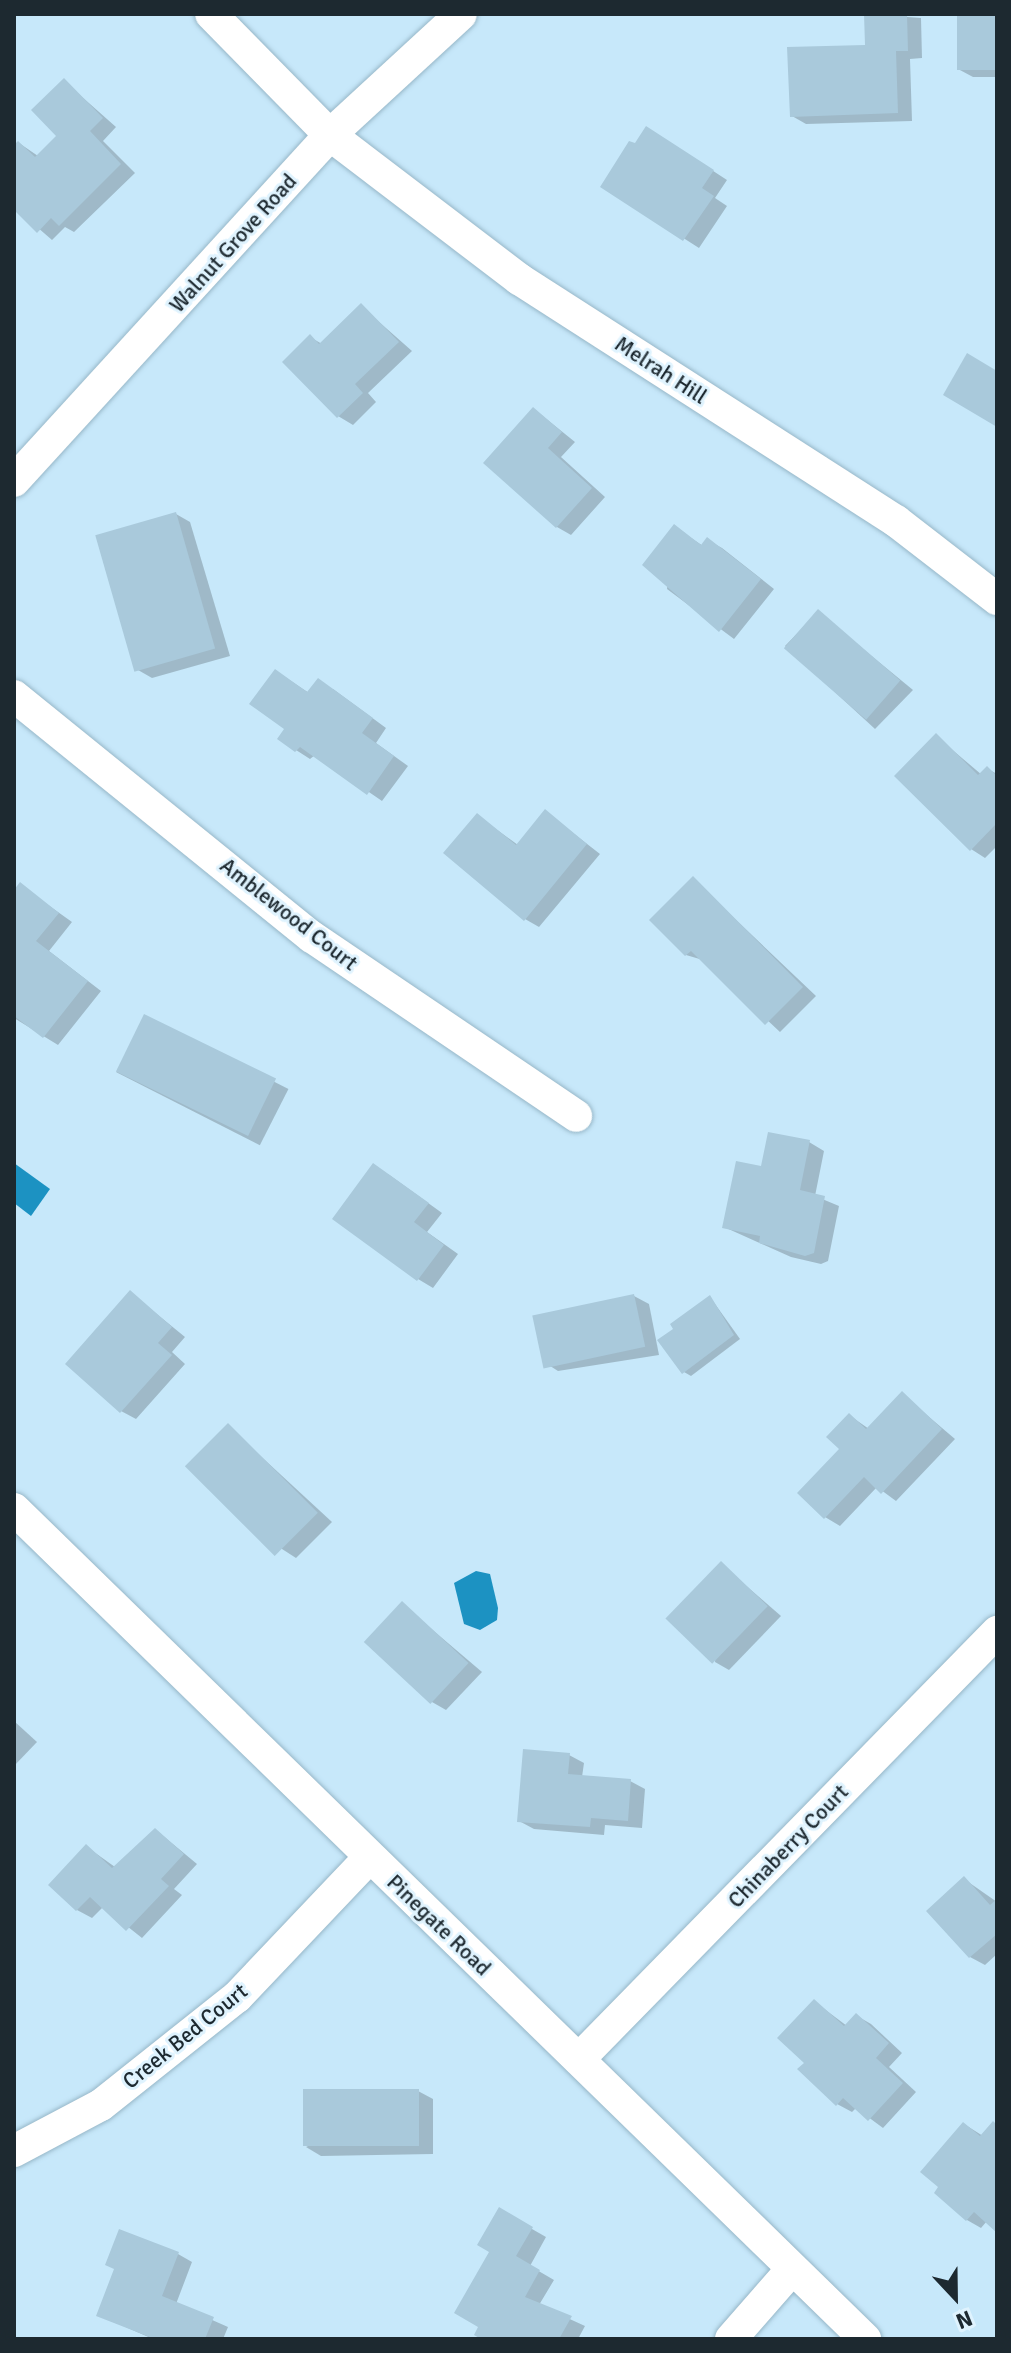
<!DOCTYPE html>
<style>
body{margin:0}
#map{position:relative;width:1011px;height:2353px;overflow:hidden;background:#c7e8fa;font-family:Signika,sans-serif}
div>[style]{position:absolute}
.water>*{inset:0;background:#1c92c2}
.shadow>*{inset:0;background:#0003;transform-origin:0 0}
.building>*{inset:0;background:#a9c9db;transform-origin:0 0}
.roads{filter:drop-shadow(0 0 2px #97b7c8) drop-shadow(0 0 2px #97b7c8)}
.minor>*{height:32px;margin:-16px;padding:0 16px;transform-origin:16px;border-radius:16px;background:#fff}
span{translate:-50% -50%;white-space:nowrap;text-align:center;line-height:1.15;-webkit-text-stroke:6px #dff3fe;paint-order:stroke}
.street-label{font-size:22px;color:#1d2930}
.frame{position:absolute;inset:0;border:16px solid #1d2930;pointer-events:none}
.north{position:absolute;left:915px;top:2257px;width:80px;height:80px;-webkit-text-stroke:6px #dff3fe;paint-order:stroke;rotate:158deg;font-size:22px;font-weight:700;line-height:32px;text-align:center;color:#1d2930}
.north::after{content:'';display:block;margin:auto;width:28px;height:36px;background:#1d2930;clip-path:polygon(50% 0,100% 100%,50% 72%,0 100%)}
</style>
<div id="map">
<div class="water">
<div style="clip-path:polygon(14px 1163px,50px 1189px,31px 1216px,14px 1203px)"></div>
<div style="clip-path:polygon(476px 1571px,490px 1574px,498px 1608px,497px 1620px,480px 1630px,464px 1624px,454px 1583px)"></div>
</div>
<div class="shadow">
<div style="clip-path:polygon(866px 14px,921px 18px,922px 58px,910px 59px,912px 121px,806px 124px,792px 116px,867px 47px)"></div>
<div style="clip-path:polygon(997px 16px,997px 77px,973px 77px,958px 69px)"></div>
<div style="clip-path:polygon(64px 81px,116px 127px,103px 141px,135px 173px,74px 232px,65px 227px,52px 240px,14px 207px,14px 148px,19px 143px,38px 156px,59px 136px)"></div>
<div style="clip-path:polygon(661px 137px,727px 180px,715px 198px,727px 206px,699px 248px,602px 186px,636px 145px)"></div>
<div style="clip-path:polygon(361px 306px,412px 351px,368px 393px,376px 402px,353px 425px,338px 416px,310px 337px,322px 344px)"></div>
<div style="clip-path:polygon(534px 409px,575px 442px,561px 457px,605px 497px,571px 535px,557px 527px)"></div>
<div style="clip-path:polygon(176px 514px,190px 522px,230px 656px,152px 678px,138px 670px)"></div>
<div style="clip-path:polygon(675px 527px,703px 546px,707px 540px,722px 548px,774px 589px,734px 639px,667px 589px)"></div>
<div style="clip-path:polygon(818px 612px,913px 690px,875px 729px,785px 646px)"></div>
<div style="clip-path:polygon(276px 671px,309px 693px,333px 689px,386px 728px,376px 743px,408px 766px,382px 801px,315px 755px,310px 759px,296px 750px)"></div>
<div style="clip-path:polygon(936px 736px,982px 775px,988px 769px,997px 774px,997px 846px,985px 858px,971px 849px)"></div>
<div style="clip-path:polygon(546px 812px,600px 854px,539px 927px,525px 919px,478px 816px,518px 845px)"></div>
<div style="clip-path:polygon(693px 879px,816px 996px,780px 1032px,703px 960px,686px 955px)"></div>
<div style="clip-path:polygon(20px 885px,72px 922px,49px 951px,101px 991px,58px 1045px,14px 1018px,14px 893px)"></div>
<div style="left:145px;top:1016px;width:161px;height:63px;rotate:27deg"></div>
<div style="clip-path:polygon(809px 1142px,824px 1151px,815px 1196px,839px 1206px,828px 1261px,821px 1264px,791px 1257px,724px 1227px,762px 1168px)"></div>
<div style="clip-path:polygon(388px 1174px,442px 1213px,427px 1232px,458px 1254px,433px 1288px,418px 1279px)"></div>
<div style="clip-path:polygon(131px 1293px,185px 1337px,172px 1352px,185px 1364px,136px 1419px,121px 1411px)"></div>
<div style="clip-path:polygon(634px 1296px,649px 1304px,659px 1355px,558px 1371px,544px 1362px)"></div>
<div style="clip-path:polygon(710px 1297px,740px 1339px,691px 1376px,684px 1372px)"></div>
<div style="clip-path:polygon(902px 1394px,955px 1439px,896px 1501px,877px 1487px,840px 1526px,825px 1517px,849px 1415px,869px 1429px)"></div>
<div style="clip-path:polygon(228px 1426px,332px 1522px,296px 1558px,282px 1549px)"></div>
<div style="clip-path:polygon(721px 1564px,781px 1616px,729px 1670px,715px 1662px)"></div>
<div style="clip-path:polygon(402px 1604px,482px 1672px,446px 1710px,432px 1702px)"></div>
<div style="clip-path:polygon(14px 1721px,37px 1742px,14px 1766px)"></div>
<div style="clip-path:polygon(569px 1755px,584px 1763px,582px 1777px,630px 1781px,645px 1789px,642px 1828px,605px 1825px,604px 1835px,534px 1829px,519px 1821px)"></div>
<div style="clip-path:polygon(156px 1830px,197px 1864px,174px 1889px,182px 1895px,142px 1938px,103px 1907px,92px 1918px,77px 1910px,87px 1847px,115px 1867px)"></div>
<div style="clip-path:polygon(964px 1879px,997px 1902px,997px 1954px,985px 1965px,970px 1957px)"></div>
<div style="clip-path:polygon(815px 2002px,847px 2026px,857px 2016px,871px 2024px,902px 2053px,889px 2067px,916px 2092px,883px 2128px,856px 2108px,852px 2112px,837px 2104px,807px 2063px)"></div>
<div style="clip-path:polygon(418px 2091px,433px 2099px,433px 2154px,321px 2156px,306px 2147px)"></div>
<div style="clip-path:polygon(964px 2124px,983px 2136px,997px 2126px,997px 2230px,987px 2221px,981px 2228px,967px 2220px)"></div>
<div style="clip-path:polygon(499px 2210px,546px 2237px,530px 2266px,554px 2280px,539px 2305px,585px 2326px,578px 2339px,485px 2339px)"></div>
<div style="clip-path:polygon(178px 2254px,192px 2262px,176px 2304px,228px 2327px,223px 2339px,153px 2339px,98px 2315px)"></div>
</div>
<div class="building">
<div style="clip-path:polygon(864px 14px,907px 14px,908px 51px,896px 51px,898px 113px,790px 117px,787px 47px,865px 45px)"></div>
<div style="left:957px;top:14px;width:40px;height:56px"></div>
<div style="clip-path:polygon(64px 78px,103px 118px,90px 131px,121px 164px,59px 226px,51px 218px,37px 233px,14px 210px,14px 145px,18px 141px,35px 157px,56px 136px,31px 110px)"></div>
<div style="clip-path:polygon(646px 126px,714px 170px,702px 188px,714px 196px,683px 241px,600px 187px,629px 141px,635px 143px)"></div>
<div style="clip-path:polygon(361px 303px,399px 342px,355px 384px,363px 393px,337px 418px,282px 362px,310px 334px,319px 344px)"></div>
<div style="clip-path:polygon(967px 353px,997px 371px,997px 427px,943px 395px)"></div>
<div style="clip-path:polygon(533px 407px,562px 432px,548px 448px,592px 488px,556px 528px,483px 463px)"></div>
<div style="left:176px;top:512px;width:142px;height:84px;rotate:74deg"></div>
<div style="clip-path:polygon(674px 524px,701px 545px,707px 537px,761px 579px,719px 632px,642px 565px)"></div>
<div style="left:818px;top:609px;width:109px;height:52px;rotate:41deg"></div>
<div style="clip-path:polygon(275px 669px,307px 692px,318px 678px,373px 718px,362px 733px,394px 756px,367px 795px,300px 747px,295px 752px,277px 739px,284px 729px,249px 704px)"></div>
<div style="clip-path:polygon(936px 733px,978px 775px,987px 766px,997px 776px,997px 823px,970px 851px,894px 776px)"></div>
<div style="clip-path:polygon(545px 809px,587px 844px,524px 921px,443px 853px,477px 813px,516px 845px)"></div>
<div style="clip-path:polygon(693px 876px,803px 987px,765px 1025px,691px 951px,685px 956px,649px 920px)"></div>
<div style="clip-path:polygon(20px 882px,59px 913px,36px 941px,88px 981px,43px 1038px,14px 1016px,14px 890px)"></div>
<div style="left:144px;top:1014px;width:147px;height:64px;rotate:26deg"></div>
<div style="clip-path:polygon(768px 1132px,810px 1140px,800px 1190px,825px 1196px,814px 1253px,805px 1256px,759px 1243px,760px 1236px,722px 1228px,736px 1161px,761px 1166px)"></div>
<div style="clip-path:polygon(373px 1163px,429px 1203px,414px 1222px,444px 1245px,417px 1281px,332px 1219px)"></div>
<div style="clip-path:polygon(130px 1290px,172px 1327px,158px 1343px,172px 1355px,120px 1413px,65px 1364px)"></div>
<div style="left:634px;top:1294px;width:54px;height:104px;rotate:78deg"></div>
<div style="clip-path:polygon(710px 1295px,734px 1335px,682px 1374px,657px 1340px,673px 1329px,670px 1324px)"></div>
<div style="clip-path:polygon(902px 1391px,942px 1429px,881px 1494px,864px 1477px,824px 1519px,797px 1493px,839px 1449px,826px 1437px,849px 1413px,866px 1429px)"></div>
<div style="left:228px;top:1423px;width:127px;height:61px;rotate:45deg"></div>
<div style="left:721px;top:1561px;width:65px;height:80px;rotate:44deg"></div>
<div style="left:402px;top:1601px;width:91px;height:56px;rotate:43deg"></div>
<div style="clip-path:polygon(523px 1749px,570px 1753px,568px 1774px,631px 1779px,628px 1821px,591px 1818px,590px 1827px,517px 1822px)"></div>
<div style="clip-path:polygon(155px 1828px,184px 1854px,161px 1879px,169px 1886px,126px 1931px,90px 1897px,76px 1911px,48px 1885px,86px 1844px,112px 1868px)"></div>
<div style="clip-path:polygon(964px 1876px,990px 1905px,997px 1899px,997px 1934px,969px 1958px,926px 1911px)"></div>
<div style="clip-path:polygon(814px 1999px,844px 2026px,856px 2013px,889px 2043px,876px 2058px,903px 2083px,868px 2121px,843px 2098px,836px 2106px,797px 2069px,804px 2063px,777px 2038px)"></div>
<div style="left:419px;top:2089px;width:57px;height:116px;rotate:90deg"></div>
<div style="clip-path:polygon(993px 2121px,997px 2125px,997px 2233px,974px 2212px,966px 2221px,934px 2193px,938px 2187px,920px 2172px,963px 2122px,980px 2136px)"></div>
<div style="clip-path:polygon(499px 2207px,533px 2227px,516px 2256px,540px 2270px,525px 2297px,572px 2316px,559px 2339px,481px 2339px,474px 2335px,478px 2327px,454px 2313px,489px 2252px,477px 2245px)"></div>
<div style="clip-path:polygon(119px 2229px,179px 2252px,162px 2296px,214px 2317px,205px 2339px,155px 2339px,96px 2316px,114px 2269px,105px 2265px)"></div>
</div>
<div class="roads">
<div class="minor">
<div style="left:211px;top:14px;width:170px;rotate:45.5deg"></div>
<div style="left:330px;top:135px;width:238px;rotate:37.3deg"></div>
<div style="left:519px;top:279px;width:448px;rotate:32.7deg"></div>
<div style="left:896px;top:521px;width:128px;rotate:37.7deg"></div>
<div style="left:14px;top:481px;width:469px;rotate:-47.6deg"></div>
<div style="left:330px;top:135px;width:178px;rotate:-42.7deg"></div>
<div style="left:14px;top:696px;width:383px;rotate:39deg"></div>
<div style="left:312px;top:937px;width:319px;rotate:34.1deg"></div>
<div style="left:14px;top:1509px;width:1189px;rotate:44.28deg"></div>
<div style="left:579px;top:2059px;width:598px;rotate:-45.61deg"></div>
<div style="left:14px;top:2151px;width:98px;rotate:-27.9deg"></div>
<div style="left:101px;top:2105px;width:174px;rotate:-38.5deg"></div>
<div style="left:237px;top:1997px;width:192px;rotate:-46.5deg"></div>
<div style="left:731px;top:2339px;width:93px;rotate:-48.9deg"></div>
</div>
</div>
<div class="street-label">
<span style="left:233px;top:243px;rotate:-48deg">Walnut Grove Road</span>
<span style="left:661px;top:370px;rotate:33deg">Melrah Hill</span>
<span style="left:289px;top:914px;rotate:38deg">Amblewood Court</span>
<span style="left:788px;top:1846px;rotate:-46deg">Chinaberry Court</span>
<span style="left:439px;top:1925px;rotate:44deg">Pinegate Road</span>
<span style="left:185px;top:2036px;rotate:-39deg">Creek Bed Court</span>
</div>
<div class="frame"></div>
<div class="north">N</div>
</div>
